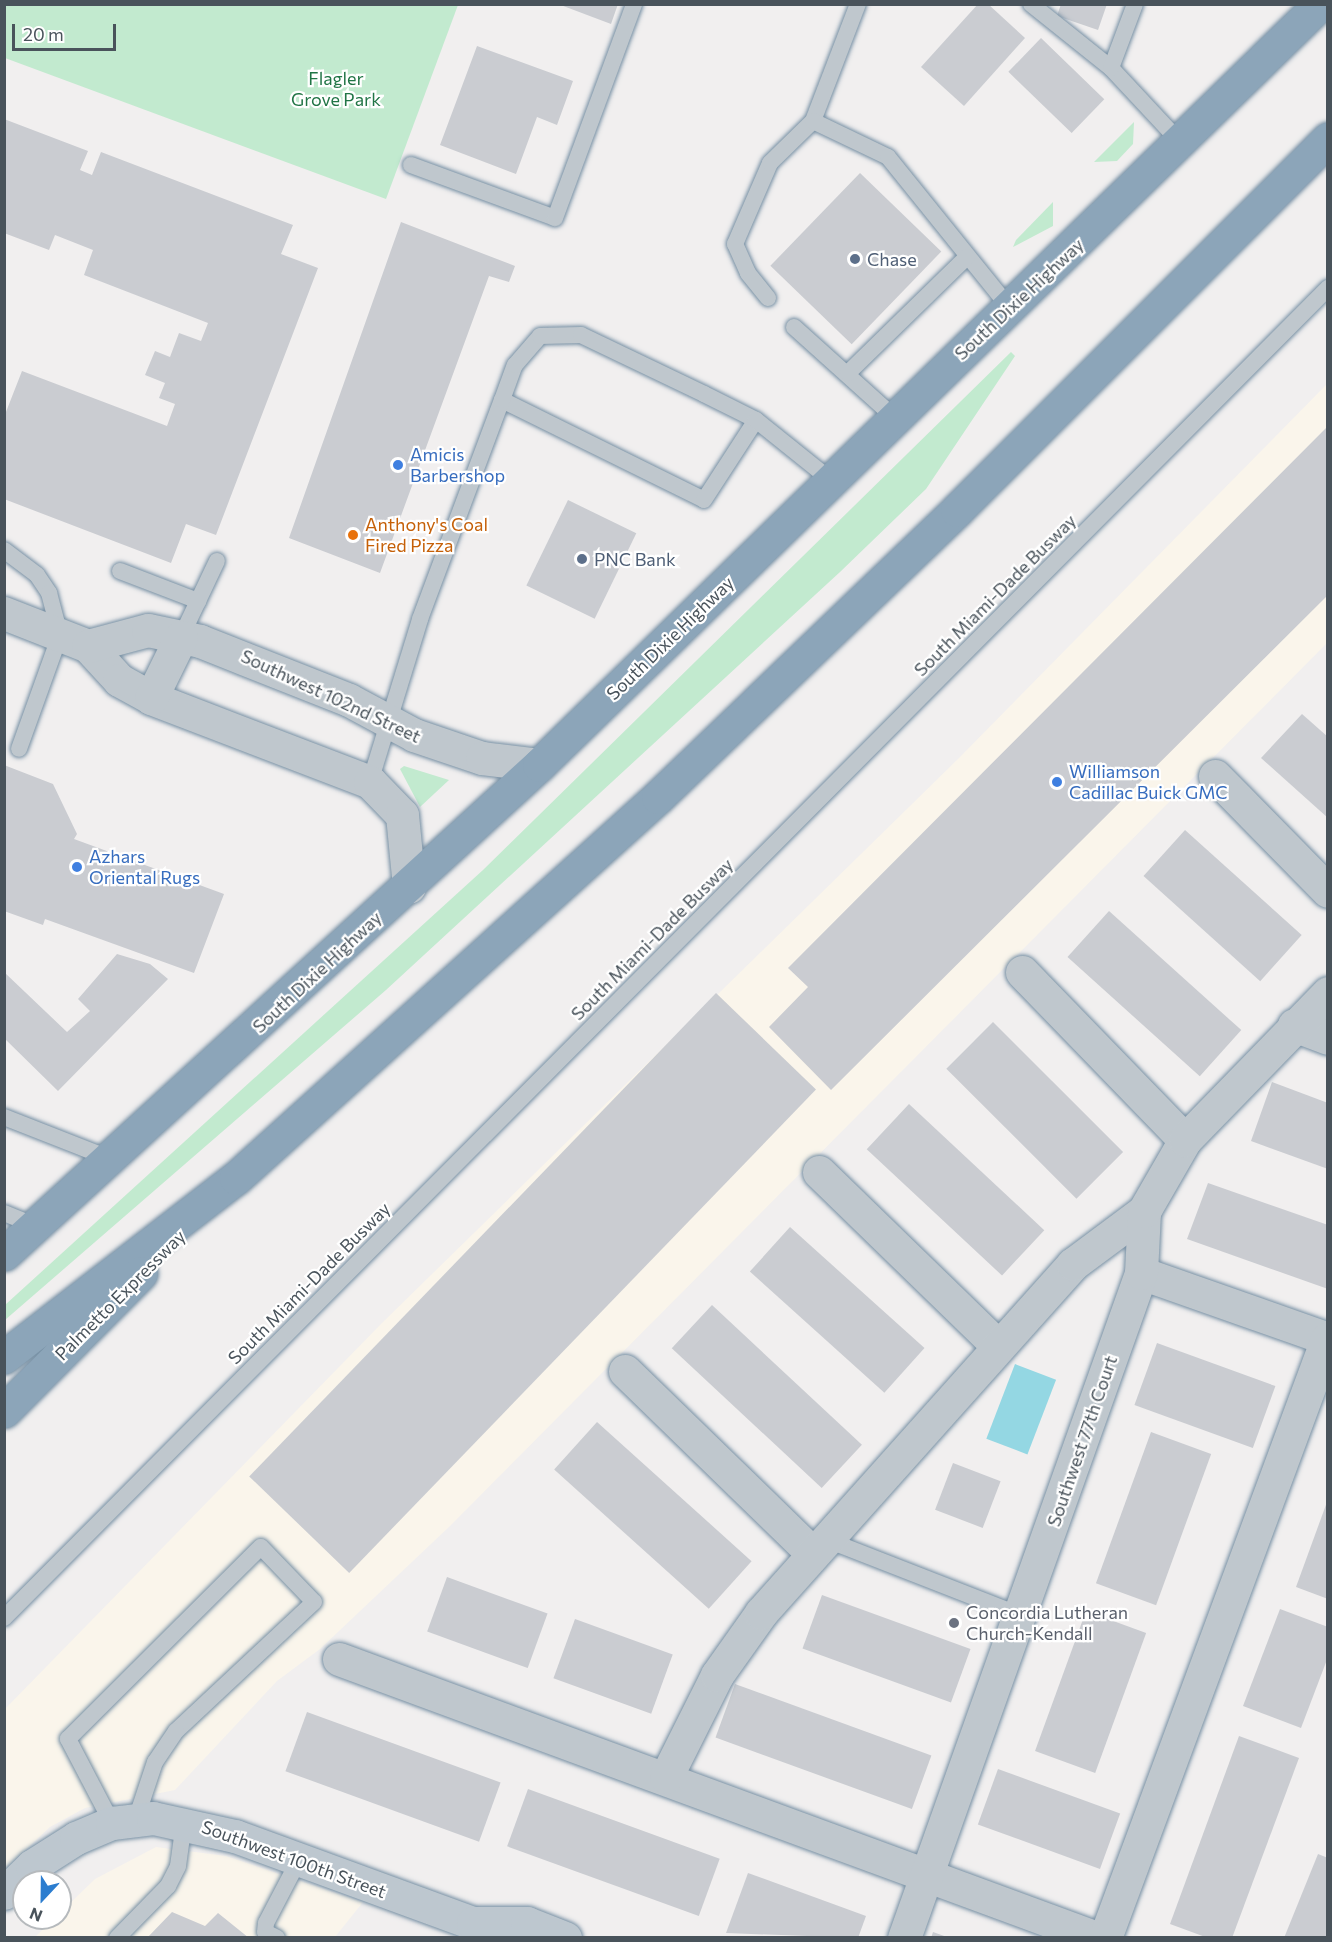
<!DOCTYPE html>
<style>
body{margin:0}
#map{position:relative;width:1332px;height:1942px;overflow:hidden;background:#f1efef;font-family:Commissioner,sans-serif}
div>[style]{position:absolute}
.commercial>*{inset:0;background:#faf5eb}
.green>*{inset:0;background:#c2eacf}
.water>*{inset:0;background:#94d7e3;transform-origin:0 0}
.building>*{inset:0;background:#caccd1;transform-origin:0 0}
.roads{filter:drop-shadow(0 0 2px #7790a4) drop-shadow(0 0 2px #7790a4)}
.lane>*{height:16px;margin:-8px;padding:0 8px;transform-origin:8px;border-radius:8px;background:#bfc7cd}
.street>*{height:33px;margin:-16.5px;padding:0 16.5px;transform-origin:16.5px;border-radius:16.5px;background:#bfc7cd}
.secondary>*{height:33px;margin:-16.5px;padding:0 16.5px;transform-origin:16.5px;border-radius:16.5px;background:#bdc7cf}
.highway>*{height:33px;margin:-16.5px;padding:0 16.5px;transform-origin:16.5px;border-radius:16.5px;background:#8ca5b9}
.dots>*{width:16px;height:16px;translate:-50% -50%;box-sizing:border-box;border:3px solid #fff;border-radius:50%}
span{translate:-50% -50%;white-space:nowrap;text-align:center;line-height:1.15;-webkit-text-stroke:4.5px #fff;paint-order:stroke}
.park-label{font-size:18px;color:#217546}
.service-label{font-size:18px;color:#4e5e75}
.left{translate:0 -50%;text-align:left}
.street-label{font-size:18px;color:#49535b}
.shop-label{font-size:18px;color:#366cbe}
.food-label{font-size:18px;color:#c56008}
.worship-label{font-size:18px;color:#5b616d}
.frame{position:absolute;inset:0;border:6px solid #49535b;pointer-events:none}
.north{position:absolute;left:12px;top:1870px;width:60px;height:60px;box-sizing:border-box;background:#fff;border:2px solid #b6babd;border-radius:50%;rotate:202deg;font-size:16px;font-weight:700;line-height:24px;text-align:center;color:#49535b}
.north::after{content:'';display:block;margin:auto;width:21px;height:27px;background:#2c7dcf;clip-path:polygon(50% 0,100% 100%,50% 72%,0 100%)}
.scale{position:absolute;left:12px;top:24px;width:104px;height:27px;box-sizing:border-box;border:3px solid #49535b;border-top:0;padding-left:8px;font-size:18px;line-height:21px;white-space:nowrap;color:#49535b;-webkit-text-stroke:4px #fff;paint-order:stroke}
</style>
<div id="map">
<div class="commercial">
<div style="clip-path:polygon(1327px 384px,1327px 643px,450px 1526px,320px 1649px,277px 1681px,175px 1790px,85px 1808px,50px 1827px,5px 1869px,5px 1709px,382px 1323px,959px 758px)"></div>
<div style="clip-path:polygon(156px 1847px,226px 1856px,363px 1902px,335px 1937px,34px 1938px,95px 1879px)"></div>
</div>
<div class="green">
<div style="clip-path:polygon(4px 5px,5px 4px,458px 5px,386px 199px,5px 58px)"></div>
<div style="clip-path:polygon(1134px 122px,1133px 144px,1117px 161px,1094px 162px)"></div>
<div style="clip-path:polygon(1053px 202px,1053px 226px,1013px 247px,1016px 240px)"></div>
<div style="clip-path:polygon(1011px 352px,1015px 356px,926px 489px,840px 572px,386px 990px,5px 1320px,5px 1305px,483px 870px)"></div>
<div style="clip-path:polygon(404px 766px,449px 780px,420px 807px,400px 769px)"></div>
</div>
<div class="water">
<div style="left:1015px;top:1364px;width:44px;height:80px;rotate:21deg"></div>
</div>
<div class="building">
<div style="clip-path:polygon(558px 4px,618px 4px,611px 24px)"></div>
<div style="clip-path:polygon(978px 4px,988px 4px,1025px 38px,964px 106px,921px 67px)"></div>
<div style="clip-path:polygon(1061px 4px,1107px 4px,1098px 30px,1057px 16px)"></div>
<div style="left:1041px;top:38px;width:88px;height:47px;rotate:44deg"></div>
<div style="clip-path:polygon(477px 46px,573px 81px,557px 125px,537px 117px,516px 174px,440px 145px)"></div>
<div style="clip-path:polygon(4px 119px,88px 151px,80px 170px,92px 175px,101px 152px,293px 225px,281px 254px,318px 268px,216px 535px,186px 524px,171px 563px,4px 499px,4px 417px,22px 371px,167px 426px,175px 404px,159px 398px,165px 383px,145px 375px,155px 351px,170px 357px,179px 333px,201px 341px,208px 323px,84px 275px,93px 250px,55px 235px,49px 250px,4px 233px)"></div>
<div style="left:860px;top:173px;width:113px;height:129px;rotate:44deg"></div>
<div style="clip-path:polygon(401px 222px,515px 266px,509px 282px,489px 276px,380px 573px,289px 538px)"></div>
<div style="clip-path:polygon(1328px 426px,1328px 595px,831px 1090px,769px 1027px,808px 987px,788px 968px)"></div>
<div style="left:568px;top:500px;width:76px;height:95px;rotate:26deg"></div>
<div style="clip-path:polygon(1302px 714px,1328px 737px,1328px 818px,1261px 758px)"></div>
<div style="clip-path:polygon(4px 765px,53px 784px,77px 834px,74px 839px,224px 894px,194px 973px,45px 919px,43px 925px,4px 911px)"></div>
<div style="left:1185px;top:830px;width:157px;height:62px;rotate:42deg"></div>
<div style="left:1109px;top:911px;width:178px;height:62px;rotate:42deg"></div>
<div style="clip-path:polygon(117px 954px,150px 964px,168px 979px,58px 1091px,4px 1038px,4px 972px,67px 1032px,90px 1011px,78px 999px)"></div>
<div style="left:716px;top:993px;width:139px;height:672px;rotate:44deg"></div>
<div style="left:993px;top:1022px;width:184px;height:66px;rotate:45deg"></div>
<div style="clip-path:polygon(1272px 1082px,1328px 1103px,1328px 1169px,1251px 1141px)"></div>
<div style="left:909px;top:1104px;width:185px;height:62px;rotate:43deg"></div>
<div style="clip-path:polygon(1208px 1183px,1328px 1225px,1328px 1289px,1187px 1239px)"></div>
<div style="left:790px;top:1227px;width:181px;height:60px;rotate:42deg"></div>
<div style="left:712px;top:1305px;width:205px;height:59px;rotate:43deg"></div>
<div style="left:1157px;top:1343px;width:126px;height:66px;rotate:20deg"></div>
<div style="left:597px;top:1422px;width:208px;height:64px;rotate:42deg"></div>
<div style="left:1151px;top:1432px;width:64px;height:161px;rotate:20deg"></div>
<div style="left:953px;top:1463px;width:51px;height:50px;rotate:21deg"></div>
<div style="clip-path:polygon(1327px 1502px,1328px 1502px,1328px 1599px,1296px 1587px)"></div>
<div style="left:447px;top:1577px;width:107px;height:58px;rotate:20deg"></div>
<div style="left:822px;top:1595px;width:158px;height:57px;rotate:20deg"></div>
<div style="clip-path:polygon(1280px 1609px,1328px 1627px,1328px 1657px,1301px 1728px,1243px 1706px)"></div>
<div style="left:1086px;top:1611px;width:64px;height:149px;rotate:20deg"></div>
<div style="left:575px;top:1619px;width:104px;height:63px;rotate:20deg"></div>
<div style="left:735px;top:1684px;width:209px;height:57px;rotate:20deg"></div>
<div style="left:307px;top:1712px;width:206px;height:63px;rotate:20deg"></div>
<div style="clip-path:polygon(1239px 1736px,1299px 1758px,1232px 1938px,1208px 1938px,1170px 1924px)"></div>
<div style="left:998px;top:1769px;width:130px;height:59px;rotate:20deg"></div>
<div style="left:528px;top:1789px;width:204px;height:61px;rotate:20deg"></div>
<div style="clip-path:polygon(1318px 1854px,1328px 1858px,1328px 1938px,1284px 1938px)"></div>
<div style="clip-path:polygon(748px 1873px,866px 1916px,858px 1938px,726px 1933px)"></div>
<div style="clip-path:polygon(172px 1912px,205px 1926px,218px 1913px,249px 1938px,147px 1938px)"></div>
<div style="clip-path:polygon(933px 1932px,947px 1937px,947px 1938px,931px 1938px)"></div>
</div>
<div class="roads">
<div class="lane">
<div style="left:1031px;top:4px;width:102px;rotate:38.7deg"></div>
<div style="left:1111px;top:68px;width:101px;rotate:47deg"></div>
<div style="left:1111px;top:68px;width:68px;rotate:-69.4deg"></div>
<div style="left:813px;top:121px;width:125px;rotate:-69deg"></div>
<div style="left:411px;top:165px;width:153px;rotate:20.2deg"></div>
<div style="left:555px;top:218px;width:228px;rotate:-69.7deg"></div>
<div style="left:768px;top:298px;width:32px;rotate:-129deg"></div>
<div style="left:748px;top:273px;width:32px;rotate:-114deg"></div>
<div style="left:735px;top:244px;width:88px;rotate:-66.6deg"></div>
<div style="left:770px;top:163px;width:60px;rotate:-44.3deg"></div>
<div style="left:813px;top:121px;width:83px;rotate:25.6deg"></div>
<div style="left:888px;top:157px;width:193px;rotate:51.1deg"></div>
<div style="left:794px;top:327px;width:136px;rotate:42deg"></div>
<div style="left:848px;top:373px;width:166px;rotate:-44.3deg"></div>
<div style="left:502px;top:400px;width:225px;rotate:26.3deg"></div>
<div style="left:704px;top:500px;width:95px;rotate:-57deg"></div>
<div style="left:4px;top:550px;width:41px;rotate:37.1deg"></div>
<div style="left:37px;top:575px;width:22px;rotate:56deg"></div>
<div style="left:49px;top:593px;width:43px;rotate:75.3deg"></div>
<div style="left:60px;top:635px;width:121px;rotate:109.8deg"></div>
<div style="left:120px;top:571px;width:84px;rotate:21deg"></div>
<div style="left:181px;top:637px;width:84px;rotate:-64.7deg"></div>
<div style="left:370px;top:782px;width:170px;rotate:-72.9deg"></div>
<div style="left:420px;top:619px;width:234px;rotate:-69.5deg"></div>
<div style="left:502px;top:400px;width:37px;rotate:-70deg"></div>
<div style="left:515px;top:365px;width:38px;rotate:-49deg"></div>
<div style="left:540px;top:336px;width:41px;rotate:-1.4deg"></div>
<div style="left:581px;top:335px;width:136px;rotate:25.6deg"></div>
<div style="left:704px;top:394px;width:58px;rotate:26.6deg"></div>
<div style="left:756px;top:420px;width:97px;rotate:38.8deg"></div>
<div style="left:4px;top:1117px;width:115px;rotate:21.4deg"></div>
<div style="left:4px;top:1213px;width:35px;rotate:22deg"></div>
<div style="left:825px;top:1539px;width:209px;rotate:21.3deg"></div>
<div style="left:4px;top:1618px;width:1877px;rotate:-45.13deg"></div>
<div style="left:112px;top:1823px;width:95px;rotate:-117.6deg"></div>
<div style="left:68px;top:1739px;width:272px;rotate:-44.9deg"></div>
<div style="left:261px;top:1547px;width:76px;rotate:46.1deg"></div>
<div style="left:314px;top:1602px;width:189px;rotate:136.9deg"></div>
<div style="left:176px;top:1731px;width:37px;rotate:124deg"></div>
<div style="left:155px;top:1762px;width:60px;rotate:108.4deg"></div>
<div style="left:117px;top:1938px;width:73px;rotate:-45.6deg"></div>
<div style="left:168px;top:1886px;width:22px;rotate:-63deg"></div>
<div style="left:178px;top:1866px;width:44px;rotate:-82.2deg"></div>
<div style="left:277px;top:1938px;width:13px;rotate:-153deg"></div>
<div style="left:265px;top:1932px;width:9px;rotate:-84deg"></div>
<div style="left:266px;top:1923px;width:71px;rotate:-62.4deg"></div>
</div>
<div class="street">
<div style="left:4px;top:613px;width:90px;rotate:21.4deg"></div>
<div style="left:88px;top:646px;width:46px;rotate:47.6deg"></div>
<div style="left:119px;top:680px;width:37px;rotate:29deg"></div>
<div style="left:151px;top:698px;width:235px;rotate:21deg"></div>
<div style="left:370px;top:782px;width:46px;rotate:45.9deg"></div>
<div style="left:402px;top:815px;width:72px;rotate:84.4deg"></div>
<div style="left:88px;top:646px;width:62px;rotate:-14.9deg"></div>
<div style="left:148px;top:630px;width:53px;rotate:11.9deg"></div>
<div style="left:200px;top:641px;width:160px;rotate:21.6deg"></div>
<div style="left:349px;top:700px;width:74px;rotate:28.3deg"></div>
<div style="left:414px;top:735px;width:72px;rotate:18.7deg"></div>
<div style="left:482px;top:758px;width:57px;rotate:7deg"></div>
<div style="left:151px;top:698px;width:68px;rotate:-63.8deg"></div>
<div style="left:1215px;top:776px;width:161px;rotate:45.5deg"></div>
<div style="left:1022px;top:972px;width:234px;rotate:45.9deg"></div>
<div style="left:1294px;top:1025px;width:36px;rotate:21deg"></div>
<div style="left:819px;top:1172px;width:250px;rotate:44.2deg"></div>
<div style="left:1141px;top:1273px;width:198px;rotate:19.4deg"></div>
<div style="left:625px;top:1371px;width:261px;rotate:44.2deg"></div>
<div style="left:339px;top:1659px;width:808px;rotate:20.21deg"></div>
<div style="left:666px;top:1777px;width:114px;rotate:-63.4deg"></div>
<div style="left:717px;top:1675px;width:76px;rotate:-54.6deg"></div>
<div style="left:761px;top:1613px;width:468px;rotate:-48.2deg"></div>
<div style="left:1073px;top:1264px;width:89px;rotate:-36.7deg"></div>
<div style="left:904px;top:1938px;width:706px;rotate:-70.38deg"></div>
<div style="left:1141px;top:1273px;width:62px;rotate:-87.2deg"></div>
<div style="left:1144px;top:1211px;width:82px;rotate:-60deg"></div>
<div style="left:1185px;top:1140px;width:205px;rotate:-45.8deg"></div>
<div style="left:1105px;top:1938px;width:639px;rotate:-69.66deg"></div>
</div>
<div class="secondary">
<div style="left:4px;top:1893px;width:39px;rotate:-44deg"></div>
<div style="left:32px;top:1866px;width:52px;rotate:-32.5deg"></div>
<div style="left:76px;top:1838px;width:39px;rotate:-23deg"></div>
<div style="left:112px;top:1823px;width:41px;rotate:-7deg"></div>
<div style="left:153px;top:1818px;width:84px;rotate:12.4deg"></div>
<div style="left:235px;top:1836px;width:253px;rotate:20.1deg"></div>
<div style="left:473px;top:1923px;width:22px;rotate:43deg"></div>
<div style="left:473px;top:1923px;width:54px"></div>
<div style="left:527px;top:1923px;width:41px;rotate:21.5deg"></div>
</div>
<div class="highway">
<div style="left:4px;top:1254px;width:725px;rotate:-42.43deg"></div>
<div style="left:539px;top:765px;width:1090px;rotate:-44.26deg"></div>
<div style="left:4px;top:1357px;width:293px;rotate:-37.7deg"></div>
<div style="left:236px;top:1178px;width:569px;rotate:-42.08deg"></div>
<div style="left:658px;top:797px;width:414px;rotate:-43.8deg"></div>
<div style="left:957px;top:510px;width:525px;rotate:-45deg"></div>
<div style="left:4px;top:1411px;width:194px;rotate:-45.2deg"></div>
</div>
</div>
<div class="dots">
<div style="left:855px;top:259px;background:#5c6f8a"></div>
<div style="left:398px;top:465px;background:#3f7fe0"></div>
<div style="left:353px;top:535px;background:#e8710a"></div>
<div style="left:582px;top:559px;background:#5c6f8a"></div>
<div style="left:1057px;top:782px;background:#3f7fe0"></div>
<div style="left:77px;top:867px;background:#3f7fe0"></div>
<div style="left:954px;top:1623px;background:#6b7280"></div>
</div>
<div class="park-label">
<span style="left:336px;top:89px">Flagler<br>Grove Park</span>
</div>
<div class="service-label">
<span class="left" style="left:867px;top:259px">Chase</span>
<span class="left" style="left:594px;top:559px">PNC Bank</span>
</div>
<div class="street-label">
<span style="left:1019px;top:299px;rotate:-43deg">South Dixie Highway</span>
<span style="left:995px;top:595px;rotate:-45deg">South Miami-Dade Busway</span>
<span style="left:670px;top:638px;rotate:-44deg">South Dixie Highway</span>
<span style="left:331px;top:696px;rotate:25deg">Southwest 102nd Street</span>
<span style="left:652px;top:939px;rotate:-45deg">South Miami-Dade Busway</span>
<span style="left:317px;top:972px;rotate:-43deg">South Dixie Highway</span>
<span style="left:309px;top:1283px;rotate:-45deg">South Miami-Dade Busway</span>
<span style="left:120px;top:1295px;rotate:-45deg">Palmetto Expressway</span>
<span style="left:1082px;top:1441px;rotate:-71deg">Southwest 77th Court</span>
<span style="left:294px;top:1859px;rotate:20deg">Southwest 100th Street</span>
</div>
<div class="shop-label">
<span class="left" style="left:410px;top:465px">Amicis<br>Barbershop</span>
<span class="left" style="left:1069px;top:782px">Williamson<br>Cadillac Buick GMC</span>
<span class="left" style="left:89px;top:867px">Azhars<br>Oriental Rugs</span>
</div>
<div class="food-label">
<span class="left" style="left:365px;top:535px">Anthony's Coal<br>Fired Pizza</span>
</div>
<div class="worship-label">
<span class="left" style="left:966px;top:1623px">Concordia Lutheran<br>Church-Kendall</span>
</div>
<div class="frame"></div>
<div class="north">N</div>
<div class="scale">20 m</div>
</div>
